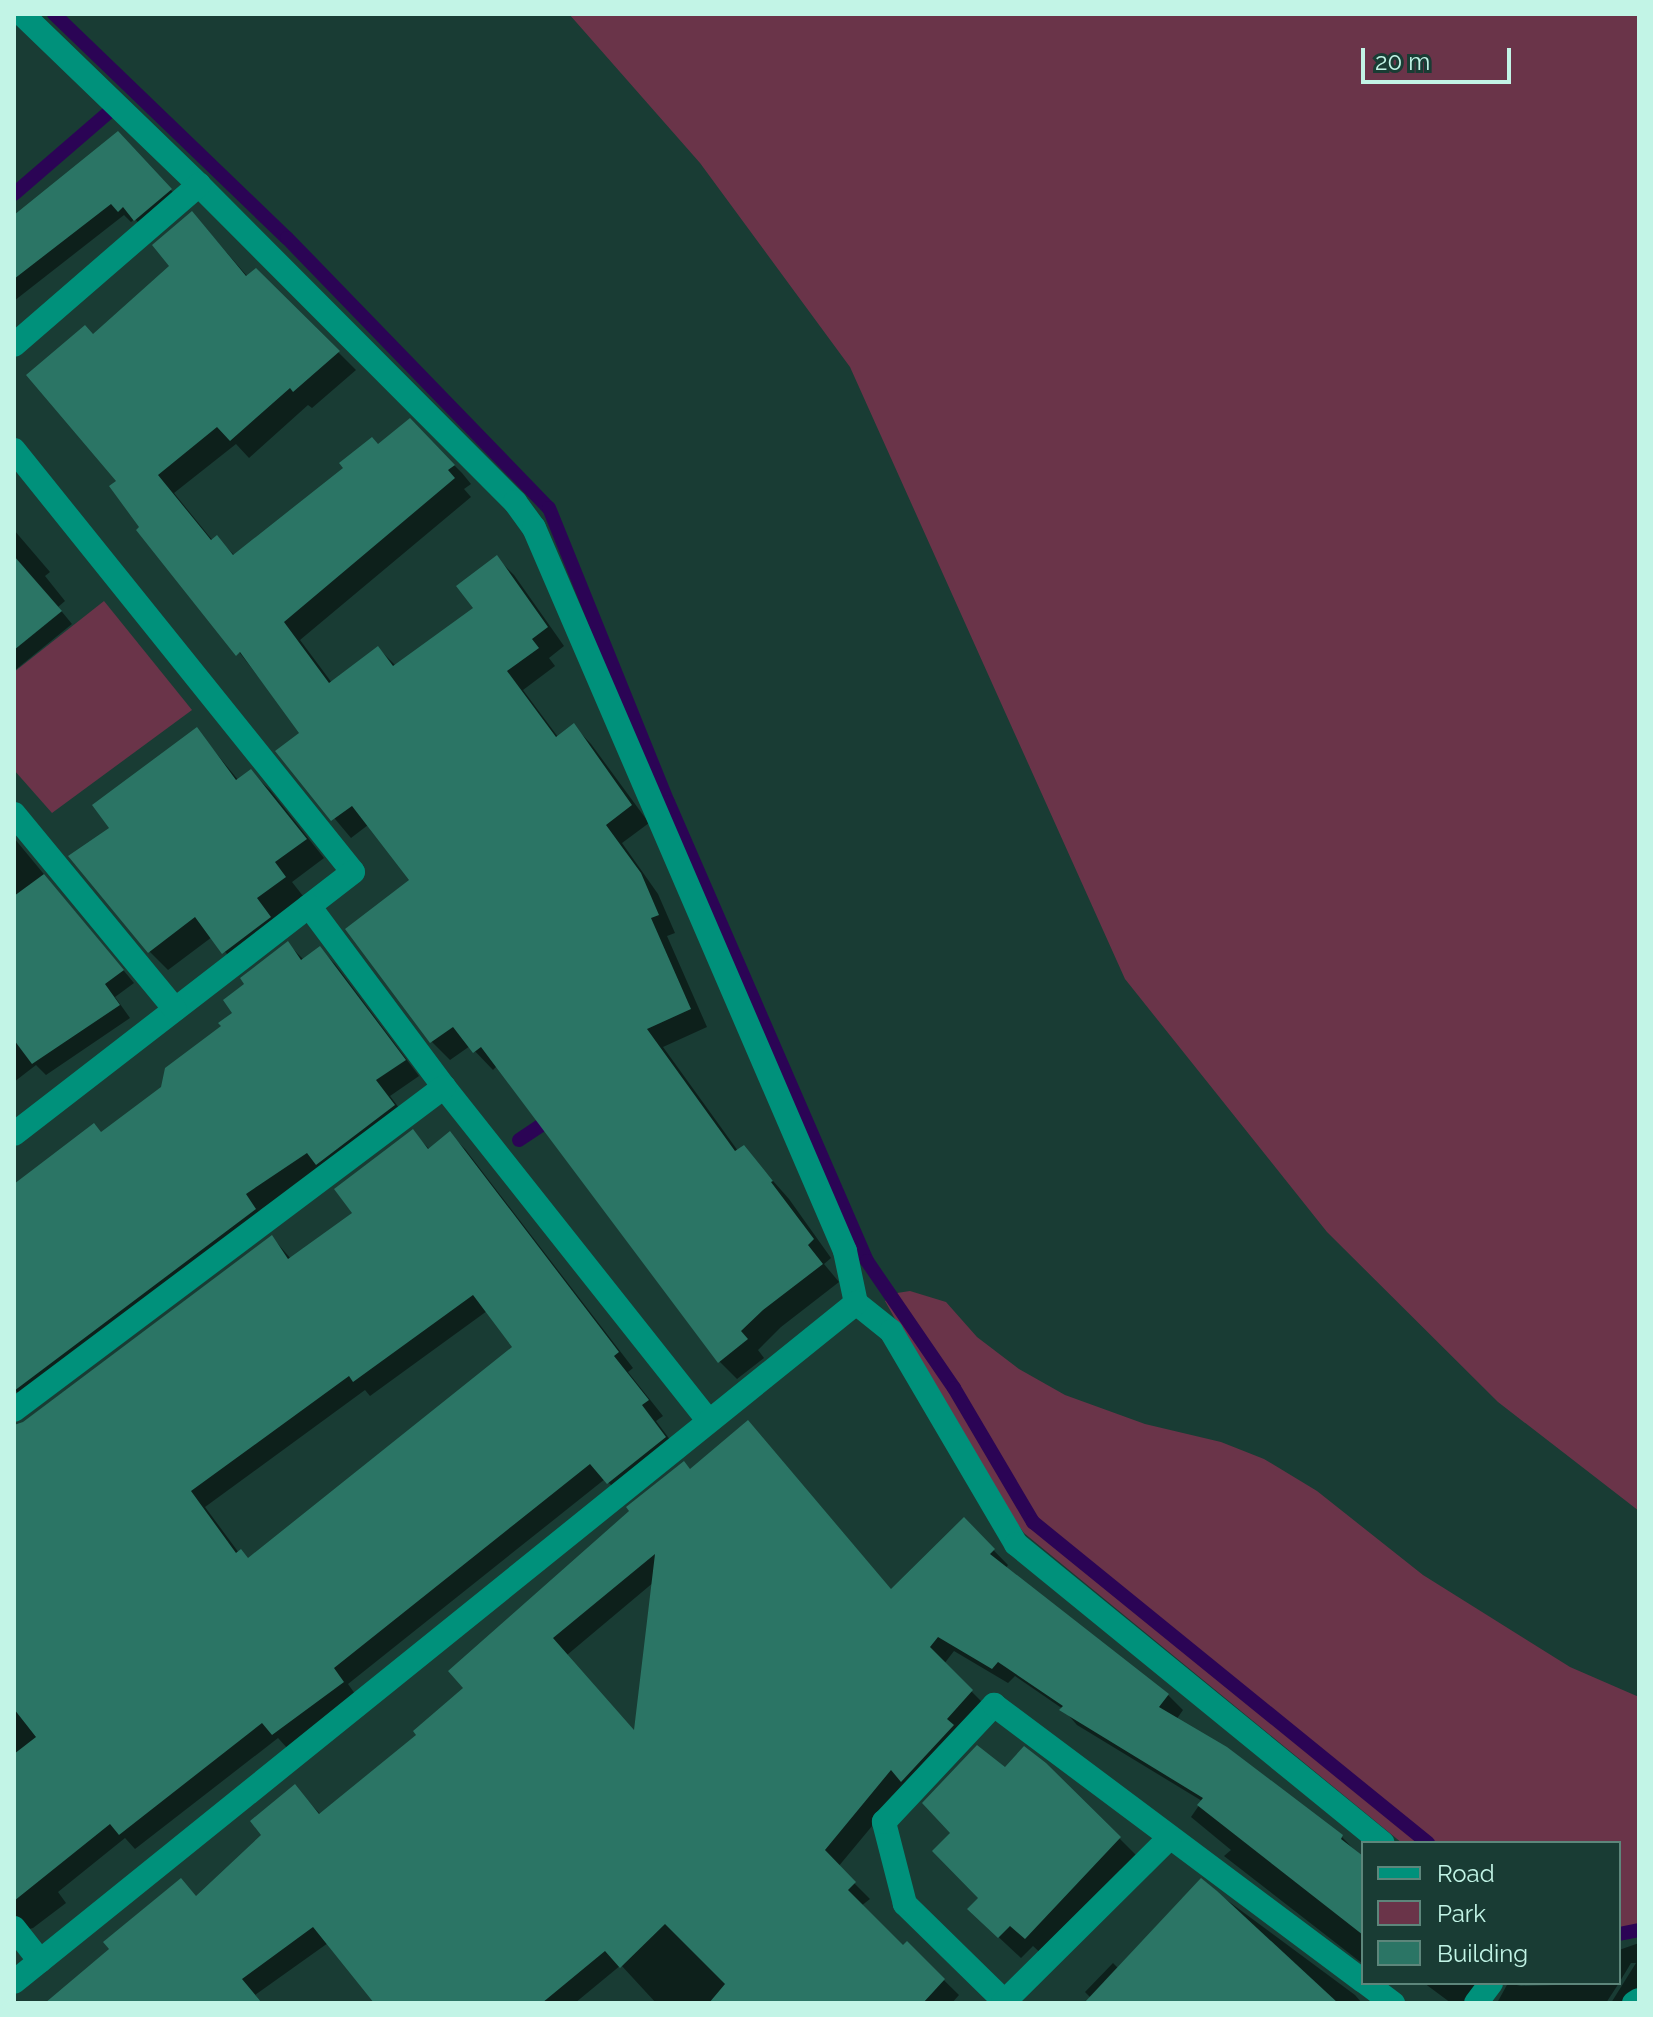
<!DOCTYPE html>
<style>
body{margin:0}
#map{position:relative;width:1653px;height:2017px;overflow:hidden;background:#193c34;font-family:Raleway,sans-serif}
div>[style]{position:absolute}
.green>*{inset:0;background:#6a3449}
.shadow>*{inset:0;background:#0007}
.stream>*{height:14px;margin:-7px;padding:0 7px;transform-origin:7px;border-radius:7px;background:#2b0455}
.building>*{inset:0;background:#2b7565}
.minor>*{height:24px;margin:-12px;padding:0 12px;transform-origin:12px;border-radius:12px;background:#00917b}
span{translate:-50% -50%;white-space:nowrap;text-align:center;line-height:1.15;-webkit-text-stroke:6px #193c34;paint-order:stroke}
.frame{position:absolute;inset:0;border:16px solid #c2f4e6;pointer-events:none}
.legend{position:absolute;left:1361px;top:1841px;width:260px;height:144px;box-sizing:border-box;background:#193c34;border:2px solid #5d867b;margin:0;padding:10px 14px;list-style:none;font-size:24px;color:#c2f4e6}
.legend li{display:flex;align-items:center;gap:16px;height:40px}
.legend b{width:40px;border:2px solid #5d867b}
.scale{position:absolute;left:1361px;top:48px;width:150px;height:36px;box-sizing:border-box;border:4px solid #c2f4e6;border-top:0;padding-left:10px;font-size:24px;line-height:28px;white-space:nowrap;color:#c2f4e6;-webkit-text-stroke:6px #193c34;paint-order:stroke}
</style>
<div id="map">
<div class="green">
<div style="clip-path:polygon(569px 14px,1639px 14px,1639px 1511px,1498px 1402px,1327px 1232px,1125px 979px,850px 367px,700px 163px)"></div>
<div style="clip-path:polygon(104px 601px,192px 710px,52px 813px,14px 770px,14px 672px)"></div>
<div style="clip-path:polygon(910px 1291px,946px 1302px,977px 1337px,1019px 1369px,1065px 1395px,1145px 1424px,1221px 1442px,1264px 1459px,1317px 1491px,1423px 1575px,1570px 1667px,1639px 1697px,1639px 1928px,1619px 1930px,1619px 1843px,1402px 1843px,1024px 1533px,985px 1479px,885px 1301px,897px 1293px)"></div>
</div>
<div class="shadow">
<div style="clip-path:polygon(129px 145px,182px 202px,147px 232px,135px 219px,131px 222px,124px 215px,14px 301px,14px 220px)"></div>
<div style="clip-path:polygon(192px 213px,248px 277px,256px 270px,356px 370px,312px 408px,308px 405px,249px 458px,236px 444px,174px 493px,213px 541px,217px 538px,235px 556px,410px 421px,462px 473px,471px 484px,464px 489px,471px 497px,300px 640px,332px 683px,378px 648px,396px 666px,476px 608px,497px 558px,514px 575px,564px 646px,549px 658px,555px 666px,523px 690px,558px 737px,574px 726px,591px 744px,649px 823px,622px 843px,658px 894px,675px 933px,667px 936px,707px 1027px,663px 1047px,738px 1151px,743px 1147px,789px 1199px,831px 1258px,824px 1264px,839px 1282px,781px 1327px,758px 1350px,764px 1358px,737px 1379px,720px 1362px,497px 1066px,493px 1070px,470px 1046px,450px 1060px,432px 1042px,348px 930px,412px 880px,368px 825px,351px 838px,278px 751px,302px 733px,142px 527px,119px 481px,94px 336px,171px 267px)"></div>
<div style="clip-path:polygon(14px 530px,50px 572px,45px 576px,65px 601px,58px 607px,72px 624px,14px 671px)"></div>
<div style="clip-path:polygon(197px 730px,239px 781px,251px 772px,270px 790px,324px 858px,292px 882px,303px 896px,242px 971px,212px 937px,168px 970px,149px 951px,112px 828px)"></div>
<div style="clip-path:polygon(14px 838px,134px 983px,115px 997px,130px 1018px,46px 1075px,36px 1065px,14px 1082px)"></div>
<div style="clip-path:polygon(288px 944px,304px 960px,320px 949px,335px 964px,419px 1076px,390px 1096px,409px 1121px,322px 1168px,260px 1210px,270px 1225px,31px 1405px,14px 1389px,14px 1209px,163px 1088px,224px 1027px,235px 1013px,247px 985px)"></div>
<div style="clip-path:polygon(evenodd,413px 1132px,430px 1150px,450px 1134px,465px 1149px,633px 1368px,628px 1372px,663px 1416px,656px 1421px,680px 1453px,624px 1498px,605px 1479px,348px 1684px,358px 1698px,288px 1749px,278px 1738px,135px 1849px,125px 1838px,58px 1892px,66px 1903px,33px 1928px,19px 1932px,14px 1943px,14px 1467px,272px 1237px,291px 1259px,355px 1213px,413px 1132px,487px 1311px,515px 1348px,250px 1560px,239px 1553px,205px 1507px,365px 1390px,370px 1396px,487px 1311px)"></div>
<div style="clip-path:polygon(evenodd,763px 1438px,892px 1591px,964px 1520px,1008px 1565px,1005px 1569px,1168px 1695px,1183px 1710px,1176px 1720px,1226px 1749px,1342px 1837px,1363px 1859px,1363px 1964px,1224px 1856px,1231px 1850px,1191px 1817px,1202px 1801px,1077px 1725px,1063px 1709px,1015px 1676px,1008px 1683px,954px 1651px,944px 1664px,987px 1707px,907px 1784px,838px 1867px,870px 1899px,861px 1906px,903px 1948px,907px 1944px,959px 1995px,952px 2003px,656px 2003px,621px 1965px,575px 2003px,377px 2003px,328px 1943px,255px 1995px,262px 2003px,48px 2003px,197px 1898px,264px 1835px,295px 1787px,321px 1815px,419px 1735px,690px 1471px,763px 1438px,654px 1582px,635px 1733px,567px 1655px,654px 1582px)"></div>
<div style="clip-path:polygon(1045px 1764px,1141px 1860px,1048px 1960px,1033px 1946px,1021px 1958px,992px 1931px,981px 1898px,1005px 1770px)"></div>
<div style="clip-path:polygon(1201px 1881px,1355px 1995px,1362px 2003px,1086px 2003px,1091px 1998px,1085px 1992px,1113px 1963px,1119px 1969px)"></div>
<div style="clip-path:polygon(1639px 1943px,1639px 1994px,1633px 2003px,1611px 2003px,1636px 1963px,1631px 1963px,1619px 1983px,1619px 1950px)"></div>
<div style="clip-path:polygon(1424px 1983px,1507px 1983px,1495px 1988px,1484px 2003px,1451px 2003px)"></div>
<div style="clip-path:polygon(1508px 1983px,1521px 1986px,1619px 1983px,1606px 2003px,1497px 2003px)"></div>
</div>
<div class="stream">
<div style="left:54px;top:14px;width:323px;rotate:43.9deg"></div>
<div style="left:287px;top:238px;width:376px;rotate:45.9deg"></div>
<div style="left:549px;top:508px;width:317px;rotate:68deg"></div>
<div style="left:668px;top:802px;width:500px;rotate:66.56deg"></div>
<div style="left:867px;top:1261px;width:154px;rotate:55.6deg"></div>
<div style="left:954px;top:1388px;width:156px;rotate:59.5deg"></div>
<div style="left:1033px;top:1522px;width:509px;rotate:39.1deg"></div>
<div style="left:14px;top:194px;width:124px;rotate:-40.8deg"></div>
<div style="left:519px;top:1140px;width:43px;rotate:-33.7deg"></div>
<div style="left:1619px;top:1934px;width:20px;rotate:-11deg"></div>
</div>
<div class="building">
<div style="clip-path:polygon(118px 131px,172px 189px,134px 221px,123px 207px,118px 212px,111px 204px,14px 279px,14px 215px)"></div>
<div style="clip-path:polygon(192px 211px,246px 276px,256px 268px,340px 351px,293px 392px,290px 388px,230px 441px,217px 427px,158px 475px,211px 540px,217px 535px,233px 555px,343px 468px,339px 463px,372px 437px,378px 444px,410px 418px,455px 465px,448px 470px,455px 478px,284px 622px,329px 683px,378px 646px,393px 666px,473px 608px,456px 586px,497px 555px,548px 627px,532px 639px,539px 648px,507px 671px,556px 737px,574px 723px,632px 805px,606px 825px,641px 873px,659px 915px,651px 918px,691px 1009px,647px 1029px,735px 1151px,744px 1145px,773px 1181px,771px 1182px,814px 1239px,808px 1245px,823px 1264px,763px 1310px,741px 1331px,748px 1339px,718px 1363px,481px 1047px,473px 1053px,453px 1027px,430px 1043px,345px 929px,409px 880px,352px 806px,331px 821px,275px 751px,299px 733px,240px 652px,236px 656px,136px 530px,139px 527px,109px 486px,116px 481px,26px 375px,85px 325px,93px 334px,169px 266px,152px 245px)"></div>
<div style="clip-path:polygon(14px 556px,62px 611px,14px 650px)"></div>
<div style="clip-path:polygon(197px 727px,236px 780px,251px 769px,307px 839px,275px 862px,286px 877px,257px 898px,271px 917px,222px 954px,195px 917px,148px 953px,68px 856px,109px 828px,92px 805px)"></div>
<div style="clip-path:polygon(44px 874px,124px 970px,105px 984px,120px 1005px,32px 1064px,14px 1040px,14px 896px)"></div>
<div style="clip-path:polygon(288px 941px,301px 960px,320px 946px,406px 1060px,376px 1080px,395px 1105px,316px 1165px,307px 1153px,246px 1194px,256px 1209px,14px 1391px,14px 1184px,94px 1123px,101px 1132px,161px 1087px,165px 1068px,221px 1026px,218px 1023px,232px 1013px,223px 1000px,244px 984px,240px 978px)"></div>
<div style="clip-path:polygon(evenodd,413px 1129px,428px 1149px,450px 1131px,619px 1352px,614px 1356px,649px 1400px,642px 1405px,666px 1437px,607px 1484px,590px 1464px,334px 1668px,344px 1682px,272px 1735px,262px 1723px,119px 1835px,110px 1824px,14px 1901px,14px 1754px,36px 1737px,14px 1709px,14px 1425px,23px 1422px,272px 1235px,288px 1259px,352px 1213px,334px 1189px,413px 1129px,473px 1295px,512px 1347px,248px 1558px,241px 1549px,236px 1553px,191px 1491px,349px 1376px,353px 1382px,473px 1295px)"></div>
<div style="clip-path:polygon(evenodd,748px 1420px,891px 1589px,964px 1517px,995px 1549px,990px 1554px,1169px 1694px,1159px 1707px,1227px 1747px,1343px 1835px,1341px 1839px,1363px 1856px,1363px 1935px,1197px 1805px,1203px 1798px,1059px 1710px,1063px 1706px,998px 1662px,992px 1669px,938px 1637px,930px 1647px,973px 1690px,947px 1719px,954px 1725px,901px 1782px,891px 1770px,825px 1850px,856px 1882px,848px 1890px,903px 1945px,907px 1941px,945px 1979px,923px 2003px,709px 2003px,725px 1984px,665px 1924px,620px 1968px,605px 1951px,542px 2003px,374px 2003px,313px 1927px,242px 1979px,262px 2003px,45px 2003px,109px 1949px,103px 1942px,181px 1878px,196px 1896px,261px 1835px,250px 1821px,295px 1784px,319px 1814px,416px 1735px,413px 1731px,463px 1688px,448px 1671px,629px 1511px,626px 1507px,684px 1461px,690px 1469px,748px 1420px,655px 1554px,634px 1730px,553px 1638px,655px 1554px)"></div>
<div style="clip-path:polygon(977px 1745px,1005px 1767px,1024px 1746px,1046px 1763px,1121px 1837px,1025px 1939px,1010px 1926px,998px 1938px,967px 1909px,978px 1898px,932px 1851px,950px 1833px,922px 1803px)"></div>
<div style="clip-path:polygon(1201px 1878px,1217px 1891px,1338px 2003px,1084px 2003px)"></div>
</div>
<div class="minor">
<div style="left:22px;top:14px;width:246px;rotate:44deg"></div>
<div style="left:199px;top:185px;width:448px;rotate:45.1deg"></div>
<div style="left:515px;top:502px;width:32px;rotate:54deg"></div>
<div style="left:534px;top:528px;width:787px;rotate:66.72deg"></div>
<div style="left:845px;top:1251px;width:53px;rotate:78.1deg"></div>
<div style="left:856px;top:1303px;width:45px;rotate:38.7deg"></div>
<div style="left:891px;top:1331px;width:247px;rotate:59.6deg"></div>
<div style="left:1016px;top:1544px;width:473px;rotate:39.2deg"></div>
<div style="left:14px;top:345px;width:245px;rotate:-40.9deg"></div>
<div style="left:14px;top:450px;width:541px;rotate:51.22deg"></div>
<div style="left:353px;top:872px;width:428px;rotate:142.3deg"></div>
<div style="left:14px;top:814px;width:253px;rotate:50.5deg"></div>
<div style="left:309px;top:906px;width:226px;rotate:53.3deg"></div>
<div style="left:444px;top:1087px;width:426px;rotate:51.6deg"></div>
<div style="left:14px;top:1410px;width:538px;rotate:-36.91deg"></div>
<div style="left:14px;top:1928px;width:42px;rotate:51.8deg"></div>
<div style="left:14px;top:1982px;width:1082px;rotate:-38.88deg"></div>
<div style="left:1366px;top:1983px;width:34px;rotate:37deg"></div>
<div style="left:1004px;top:2001px;width:139px;rotate:-135.6deg"></div>
<div style="left:905px;top:1904px;width:85px;rotate:-104.4deg"></div>
<div style="left:884px;top:1822px;width:161px;rotate:-46.8deg"></div>
<div style="left:994px;top:1705px;width:461px;rotate:36.8deg"></div>
<div style="left:1003px;top:2003px;width:235px;rotate:-44.8deg"></div>
<div style="left:1476px;top:2003px;width:25px;rotate:-53deg"></div>
<div style="left:1634px;top:2003px;width:6px;rotate:-31deg"></div>
</div>
<div class="frame"></div>
<ul class="legend">
<li><b style="height:10px;background:#00917b"></b>Road</li>
<li><b style="height:22px;background:#6a3449"></b>Park</li>
<li><b style="height:22px;background:#2b7565"></b>Building</li>
</ul>
<div class="scale">20 m</div>
</div>
